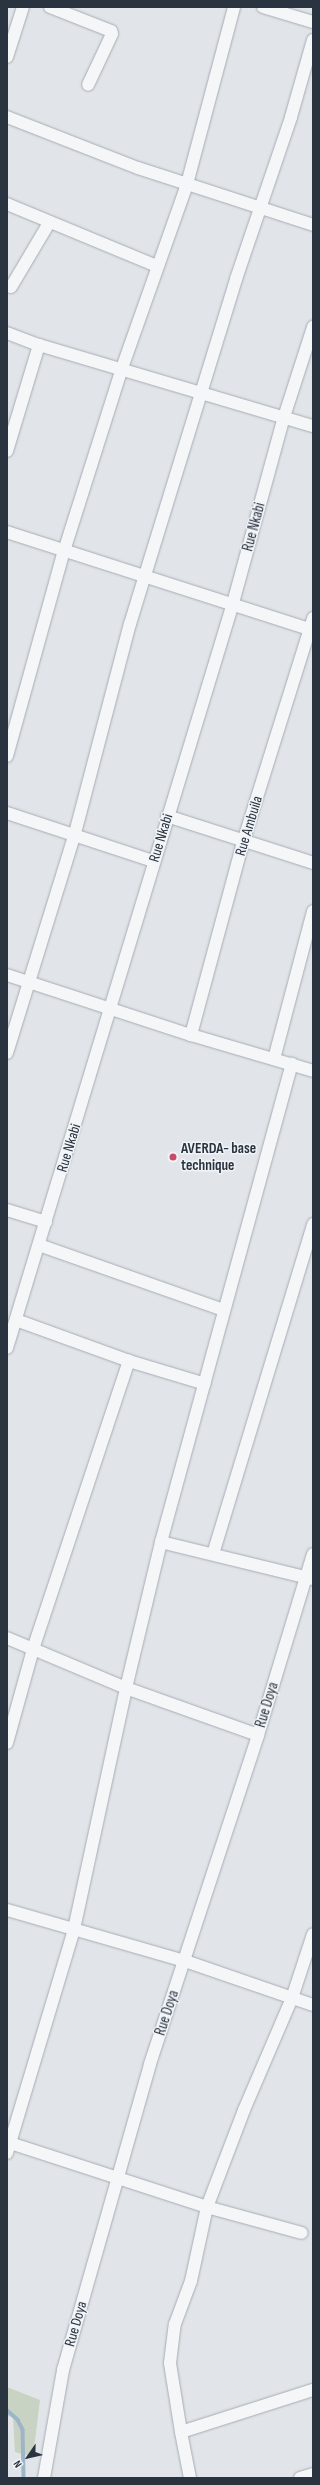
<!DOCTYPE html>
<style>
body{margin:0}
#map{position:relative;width:320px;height:2485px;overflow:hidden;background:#e1e5e9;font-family:"Sofia Sans Condensed",sans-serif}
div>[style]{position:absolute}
.green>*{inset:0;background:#c8d3c3}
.stream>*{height:3.5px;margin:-1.75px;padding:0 1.75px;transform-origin:1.75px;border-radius:1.75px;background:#9eb5c8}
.roads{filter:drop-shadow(0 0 1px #a6acb3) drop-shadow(0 0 1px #a6acb3)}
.minor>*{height:12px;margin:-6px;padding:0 6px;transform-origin:6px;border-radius:6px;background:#f4f6f8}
.dots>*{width:11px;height:11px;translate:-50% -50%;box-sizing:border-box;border:2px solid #f1f4f7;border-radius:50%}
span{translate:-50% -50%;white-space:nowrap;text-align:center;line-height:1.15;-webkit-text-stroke:3px #f1f4f7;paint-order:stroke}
.street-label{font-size:15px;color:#2a3441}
.poi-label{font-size:15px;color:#2a3441;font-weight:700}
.left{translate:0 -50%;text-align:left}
.frame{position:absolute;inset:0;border:8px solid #2a3441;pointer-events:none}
.north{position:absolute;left:8px;top:2437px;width:40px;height:40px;-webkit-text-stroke:3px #f1f4f7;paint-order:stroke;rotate:236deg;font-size:11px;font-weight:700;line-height:16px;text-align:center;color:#2a3441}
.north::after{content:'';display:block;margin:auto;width:14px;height:18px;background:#2a3441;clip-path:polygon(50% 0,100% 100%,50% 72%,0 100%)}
</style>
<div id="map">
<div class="green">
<div style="clip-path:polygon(7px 2387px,40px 2400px,33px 2457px,15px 2452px,13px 2417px,7px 2416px)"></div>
</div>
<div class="stream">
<div style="left:7px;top:2410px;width:15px;rotate:42deg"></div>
<div style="left:18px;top:2420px;width:11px;rotate:63deg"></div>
<div style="left:23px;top:2430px;width:48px;rotate:88.8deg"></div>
</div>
<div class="roads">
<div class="minor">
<div style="left:50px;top:7px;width:66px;rotate:21.5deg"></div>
<div style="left:111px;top:31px;width:3px;rotate:72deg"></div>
<div style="left:112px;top:34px;width:56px;rotate:115.2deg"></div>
<div style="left:263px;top:7px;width:52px;rotate:16.7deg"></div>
<div style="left:7px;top:57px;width:52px;rotate:-72.3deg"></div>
<div style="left:7px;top:117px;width:141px;rotate:21.3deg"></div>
<div style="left:138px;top:168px;width:184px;rotate:18deg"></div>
<div style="left:7px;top:204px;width:162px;rotate:22.5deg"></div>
<div style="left:11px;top:287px;width:74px;rotate:-59.3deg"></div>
<div style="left:7px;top:333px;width:34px;rotate:21deg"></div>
<div style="left:39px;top:345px;width:286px;rotate:16.5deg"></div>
<div style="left:7px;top:451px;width:111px;rotate:-73.2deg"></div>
<div style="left:7px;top:532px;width:321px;rotate:17.8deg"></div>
<div style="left:7px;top:756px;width:213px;rotate:-74.5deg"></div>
<div style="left:64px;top:551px;width:192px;rotate:-72.4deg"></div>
<div style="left:122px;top:368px;width:195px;rotate:-70.5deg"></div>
<div style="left:187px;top:184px;width:183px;rotate:-75.1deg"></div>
<div style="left:7px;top:813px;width:154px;rotate:18.2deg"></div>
<div style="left:167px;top:816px;width:153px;rotate:17.8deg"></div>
<div style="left:7px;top:975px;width:194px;rotate:18.1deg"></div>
<div style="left:191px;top:1035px;width:127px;rotate:16.4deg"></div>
<div style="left:191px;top:1035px;width:200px;rotate:-74.9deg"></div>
<div style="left:243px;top:842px;width:235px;rotate:-72.6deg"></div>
<div style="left:7px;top:1053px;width:226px;rotate:-72.8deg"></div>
<div style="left:74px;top:837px;width:220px;rotate:-75.3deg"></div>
<div style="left:130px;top:624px;width:361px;rotate:-72.9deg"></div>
<div style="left:236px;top:279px;width:171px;rotate:-71.2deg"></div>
<div style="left:291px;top:117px;width:80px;rotate:-74.1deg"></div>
<div style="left:274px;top:1059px;width:153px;rotate:-75.2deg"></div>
<div style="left:7px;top:1210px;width:41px;rotate:17.1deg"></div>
<div style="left:39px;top:1245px;width:196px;rotate:19.4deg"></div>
<div style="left:16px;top:1320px;width:120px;rotate:19.9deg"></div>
<div style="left:129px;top:1361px;width:79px;rotate:16.8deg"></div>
<div style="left:7px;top:1348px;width:779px;rotate:-73.12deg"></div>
<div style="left:233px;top:603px;width:193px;rotate:-74.7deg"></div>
<div style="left:284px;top:417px;width:95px;rotate:-72.1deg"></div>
<div style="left:161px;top:1542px;width:156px;rotate:13.7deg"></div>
<div style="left:213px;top:1554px;width:345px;rotate:-73.1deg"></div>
<div style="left:7px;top:1638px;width:129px;rotate:22.8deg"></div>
<div style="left:126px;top:1688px;width:140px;rotate:19.6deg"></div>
<div style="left:7px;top:1743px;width:98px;rotate:-74.5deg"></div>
<div style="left:33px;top:1649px;width:304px;rotate:-71.6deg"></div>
<div style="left:7px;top:1910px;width:185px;rotate:16deg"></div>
<div style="left:185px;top:1961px;width:135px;rotate:19deg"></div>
<div style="left:7px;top:2142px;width:210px;rotate:18deg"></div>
<div style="left:207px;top:2207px;width:98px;rotate:15.3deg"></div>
<div style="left:7px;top:2153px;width:234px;rotate:-73.3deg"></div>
<div style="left:74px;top:1929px;width:247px;rotate:-77.8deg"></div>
<div style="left:126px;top:1688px;width:150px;rotate:-76.5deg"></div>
<div style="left:161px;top:1542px;width:496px;rotate:-74.7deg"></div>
<div style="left:181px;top:2432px;width:139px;rotate:-17.7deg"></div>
<div style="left:44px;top:2478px;width:110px;rotate:-80deg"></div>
<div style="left:63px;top:2370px;width:318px;rotate:-74.1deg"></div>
<div style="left:150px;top:2064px;width:346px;rotate:-71.8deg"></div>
<div style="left:258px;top:1735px;width:189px;rotate:-73.1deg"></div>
<div style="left:190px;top:2478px;width:47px;rotate:-101.1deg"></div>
<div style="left:181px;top:2432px;width:70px;rotate:-99.1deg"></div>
<div style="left:170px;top:2363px;width:39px;rotate:-83deg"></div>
<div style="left:175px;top:2324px;width:46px;rotate:-69.6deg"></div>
<div style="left:191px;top:2281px;width:76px;rotate:-77.8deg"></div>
<div style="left:207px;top:2207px;width:104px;rotate:-69.1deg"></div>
<div style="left:244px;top:2110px;width:122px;rotate:-66.8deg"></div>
<div style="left:292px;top:1998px;width:67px;rotate:-71.8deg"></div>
<div style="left:300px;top:2478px;width:14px;rotate:-17deg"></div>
</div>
</div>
<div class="dots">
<div style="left:173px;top:1157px;background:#ca4b68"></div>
</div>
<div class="street-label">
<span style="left:254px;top:527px;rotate:-75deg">Rue Nkabi</span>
<span style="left:249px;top:826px;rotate:-73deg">Rue Ambuila</span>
<span style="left:161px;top:838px;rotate:-73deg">Rue Nkabi</span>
<span style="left:69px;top:1148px;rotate:-73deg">Rue Nkabi</span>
<span style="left:267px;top:1705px;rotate:-73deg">Rue Doya</span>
<span style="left:167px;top:2013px;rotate:-72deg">Rue Doya</span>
<span style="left:76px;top:2324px;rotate:-74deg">Rue Doya</span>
</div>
<div class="poi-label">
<span class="left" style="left:181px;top:1157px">AVERDA- base<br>technique</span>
</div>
<div class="frame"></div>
<div class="north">N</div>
</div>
